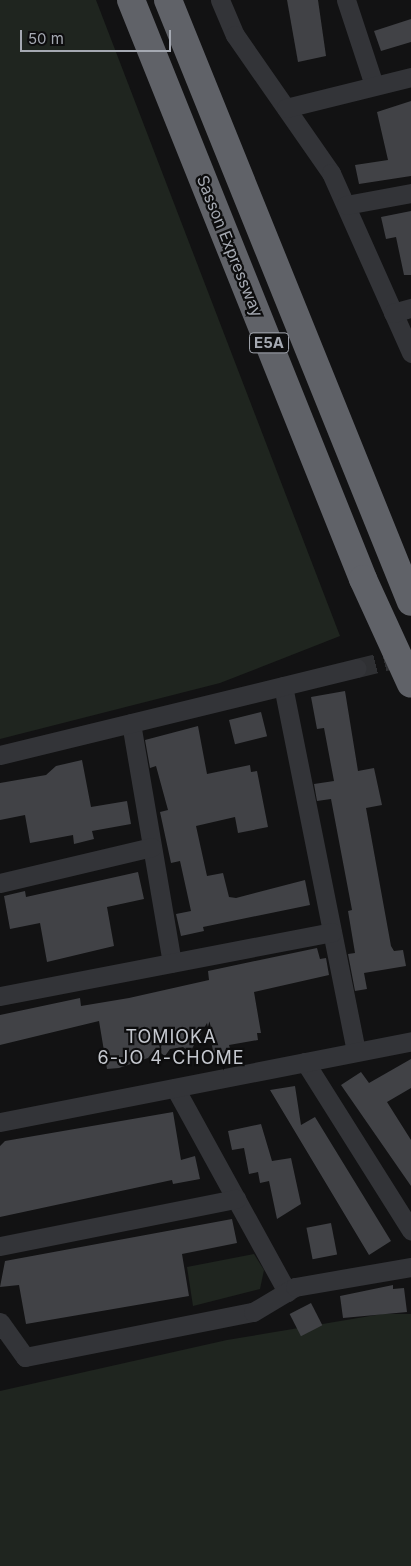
<!DOCTYPE html>
<style>
body{margin:0}
#map{position:relative;width:411px;height:1566px;overflow:hidden;background:#121213;font-family:Inter,sans-serif}
div>[style]{position:absolute}
.green>*{inset:0;background:#1f251f}
.building>*{inset:0;background:#414246;transform-origin:0 0}
.street-tunnel>*{height:19px;margin-top:-9.5px;transform-origin:0;background:repeating-linear-gradient(90deg,#2f3033 0 19px,transparent 0 28px)}
.street>*{height:19px;margin:-9.5px;padding:0 9.5px;transform-origin:9.5px;border-radius:9.5px;background:#333438}
.highway>*{height:28px;margin:-14px;padding:0 14px;transform-origin:14px;border-radius:14px;background:#606268}
span{translate:-50% -50%;white-space:nowrap;text-align:center;line-height:1.15;-webkit-text-stroke:4.5px #0d0d0e;paint-order:stroke}
.shield-label span{padding:1px 4px;background:#0d0d0e;border:1px solid;border-radius:4px;-webkit-text-stroke-width:0}
.shield-label{font-size:15px;color:#a5a9b2;font-weight:700}
.street-label{font-size:16px;color:#a5a9b2}
.neighbourhood-label{font-size:18px;color:#c5c8cf;letter-spacing:1px}
.scale{position:absolute;left:20px;top:30px;width:151px;height:22px;box-sizing:border-box;border:2px solid #a5a9b2;border-top:0;padding-left:6px;font-size:15px;line-height:18px;white-space:nowrap;color:#a5a9b2;-webkit-text-stroke:4px #0d0d0e;paint-order:stroke}
</style>
<div id="map">
<div class="green">
<div style="clip-path:polygon(0 0,96px 0,340px 636px,220px 683px,0 739px)"></div>
<div style="clip-path:polygon(254px 1254px,264px 1270px,260px 1289px,193px 1306px,187px 1267px)"></div>
<div style="clip-path:polygon(382px 1314px,411px 1314px,411px 1566px,0 1566px,0 1391px,227px 1340px)"></div>
</div>
<div class="building">
<div style="clip-path:polygon(287px 0,318px 0,326px 56px,298px 62px)"></div>
<div style="clip-path:polygon(411px 19px,411px 42px,381px 51px,374px 31px)"></div>
<div style="clip-path:polygon(411px 101px,411px 176px,359px 184px,355px 165px,388px 160px,377px 112px)"></div>
<div style="clip-path:polygon(411px 211px,411px 275px,404px 275px,396px 237px,386px 239px,381px 217px)"></div>
<div style="clip-path:polygon(345px 691px,358px 771px,374px 768px,382px 805px,366px 808px,391px 946px,394px 951px,403px 950px,406px 966px,364px 973px,367px 989px,355px 991px,348px 954px,355px 953px,348px 911px,352px 910px,331px 799px,317px 801px,314px 784px,334px 781px,324px 728px,317px 729px,311px 697px)"></div>
<div style="left:261px;top:712px;width:25px;height:33px;rotate:76deg"></div>
<div style="clip-path:polygon(198px 726px,207px 774px,250px 765px,251px 772px,257px 771px,268px 827px,238px 833px,235px 817px,196px 826px,207px 876px,223px 873px,229px 897px,236px 898px,305px 880px,310px 905px,203px 927px,204px 931px,181px 936px,176px 914px,191px 911px,180px 861px,171px 863px,160px 812px,168px 810px,156px 766px,150px 768px,145px 740px)"></div>
<div style="clip-path:polygon(82px 760px,91px 807px,127px 801px,131px 824px,92px 831px,94px 839px,74px 844px,73px 835px,30px 843px,25px 815px,0 820px,0 783px,46px 775px,56px 766px)"></div>
<div style="clip-path:polygon(138px 872px,144px 899px,107px 907px,114px 946px,47px 962px,40px 923px,10px 929px,4px 896px,25px 891px,26px 897px)"></div>
<div style="clip-path:polygon(317px 948px,320px 959px,326px 958px,329px 975px,254px 992px,261px 1033px,257px 1033px,258px 1040px,229px 1045px,231px 1052px,214px 1055px,207px 1023px,190px 1052px,183px 1047px,170px 1049px,165px 1056px,155px 1049px,148px 1058px,119px 1068px,107px 1069px,99px 1021px,0 1045px,0 1015px,80px 998px,81px 1006px,129px 998px,209px 980px,208px 971px)"></div>
<div style="clip-path:polygon(411px 1059px,411px 1088px,387px 1102px,411px 1140px,411px 1186px,341px 1085px,361px 1072px,369px 1083px)"></div>
<div style="clip-path:polygon(295px 1086px,301px 1125px,315px 1117px,391px 1241px,369px 1255px,270px 1090px)"></div>
<div style="clip-path:polygon(173px 1112px,181px 1160px,195px 1156px,200px 1179px,173px 1184px,172px 1180px,0 1217px,0 1146px,5px 1141px)"></div>
<div style="clip-path:polygon(261px 1124px,272px 1161px,291px 1158px,301px 1204px,277px 1219px,269px 1181px,260px 1183px,258px 1172px,249px 1174px,244px 1148px,232px 1150px,228px 1131px)"></div>
<div style="clip-path:polygon(232px 1219px,237px 1243px,182px 1254px,189px 1296px,26px 1324px,19px 1285px,0 1287px,5px 1261px)"></div>
<div style="left:331px;top:1223px;width:32px;height:25px;rotate:79deg"></div>
<div style="clip-path:polygon(393px 1285px,393px 1289px,404px 1288px,407px 1312px,343px 1318px,340px 1296px)"></div>
<div style="left:311px;top:1303px;width:25px;height:24px;rotate:63deg"></div>
</div>
<div class="street-tunnel">
<div style="left:357px;top:668px;width:55px;rotate:-13.8deg"></div>
</div>
<div class="street">
<div style="left:220px;top:0;width:38px;rotate:67deg"></div>
<div style="left:235px;top:35px;width:168px;rotate:55.2deg"></div>
<div style="left:331px;top:173px;width:197px;rotate:66deg"></div>
<div style="left:346px;top:0;width:89px;rotate:71.8deg"></div>
<div style="left:286px;top:108px;width:129px;rotate:-13.9deg"></div>
<div style="left:346px;top:205px;width:66px;rotate:-10.5deg"></div>
<div style="left:393px;top:313px;width:19px;rotate:-16deg"></div>
<div style="left:283px;top:686px;width:373px;rotate:78.7deg"></div>
<div style="left:131px;top:723px;width:243px;rotate:80.3deg"></div>
<div style="left:0;top:755px;width:367px;rotate:-13.7deg"></div>
<div style="left:0;top:883px;width:156px;rotate:-13.3deg"></div>
<div style="left:0;top:996px;width:338px;rotate:-10.9deg"></div>
<div style="left:305px;top:1062px;width:199px;rotate:57.8deg"></div>
<div style="left:175px;top:1088px;width:233px;rotate:61.2deg"></div>
<div style="left:0;top:1122px;width:419px;rotate:-11.1deg"></div>
<div style="left:0;top:1246px;width:241px;rotate:-11.3deg"></div>
<div style="left:0;top:1322px;width:43px;rotate:54.5deg"></div>
<div style="left:25px;top:1357px;width:232px;rotate:-11.2deg"></div>
<div style="left:253px;top:1312px;width:49px;rotate:-30.8deg"></div>
<div style="left:295px;top:1287px;width:118px;rotate:-9.8deg"></div>
</div>
<div class="highway">
<div style="left:131px;top:0;width:624px;rotate:68.16deg"></div>
<div style="left:363px;top:579px;width:115px;rotate:65.4deg"></div>
<div style="left:168px;top:0;width:649px;rotate:68.02deg"></div>
</div>
<div class="shield-label">
<span style="left:269px;top:343px">E5A</span>
</div>
<div class="street-label">
<span style="left:230px;top:246px;rotate:68deg">Sasson Expressway</span>
</div>
<div class="neighbourhood-label">
<span style="left:171px;top:1048px">TOMIOKA<br>6-JO 4-CHOME</span>
</div>
<div class="scale">50 m</div>
</div>
